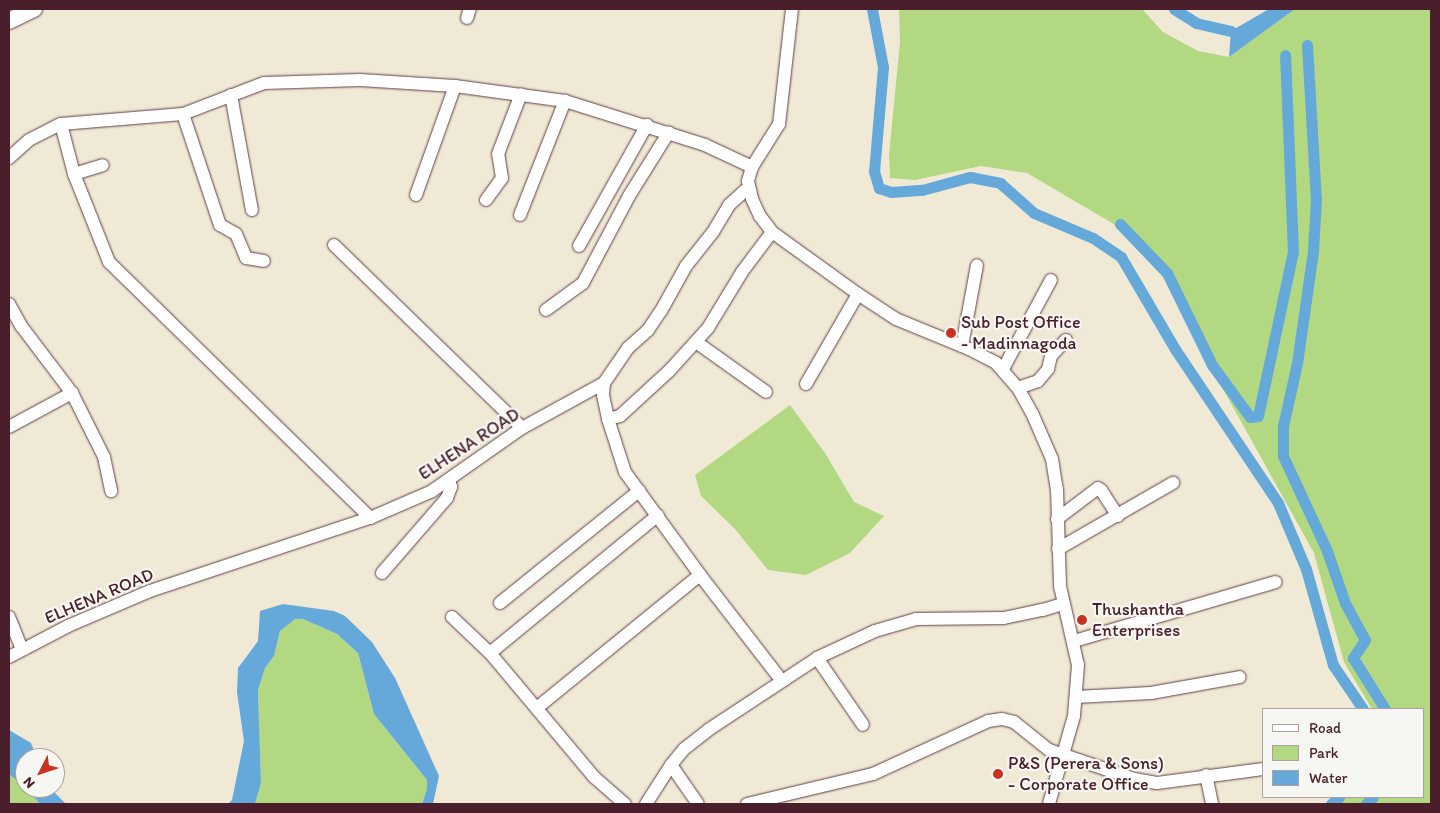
<!DOCTYPE html>
<style>
body{margin:0}
#map{position:relative;width:1440px;height:813px;overflow:hidden;background:#f0e9d5;font-family:Itim,sans-serif}
div>[style]{position:absolute}
.green>*{inset:0;background:#b2d881}
.water>*{inset:0;background:#64a9d9}
.canal>*{height:11px;margin:-5.5px;padding:0 5.5px;transform-origin:5.5px;border-radius:5.5px;background:#64a9d9}
.roads{filter:drop-shadow(0 0 1px #633d44) drop-shadow(0 0 1px #633d44)}
.minor>*{height:12px;margin:-6px;padding:0 6px;transform-origin:6px;border-radius:6px;background:#fff}
.major>*{height:16px;margin:-8px;padding:0 8px;transform-origin:8px;border-radius:8px;background:#fff}
.dots>*{width:14px;height:14px;translate:-50% -50%;box-sizing:border-box;border:2px solid #f6f6f2;border-radius:50%}
span{translate:-50% -50%;white-space:nowrap;text-align:center;line-height:1.15;-webkit-text-stroke:4.5px #f6f6f2;paint-order:stroke}
.poi-label{font-size:18px;color:#4a1f2b}
.left{translate:0 -50%;text-align:left}
.street-label{font-size:18px;color:#4a1f2b}
.frame{position:absolute;inset:0;border:10px solid #4a1f2b;pointer-events:none}
.legend{position:absolute;left:1262px;top:708px;width:162px;height:90px;box-sizing:border-box;background:#f6f6f2;border:1px solid #b1a0a2;margin:0;padding:6px 9px;list-style:none;font-size:15px;color:#4a1f2b}
.legend li{display:flex;align-items:center;gap:10px;height:25px}
.legend b{width:25px;border:1px solid #b1a0a2}
.north{position:absolute;left:15px;top:748px;width:50px;height:50px;box-sizing:border-box;background:#f6f6f2;border:1px solid #b1a0a2;border-radius:50%;rotate:229deg;font-size:14px;font-weight:700;line-height:20px;text-align:center;color:#4a1f2b}
.north::after{content:'';display:block;margin:auto;width:18px;height:22px;background:#c8321e;clip-path:polygon(50% 0,100% 100%,50% 72%,0 100%)}
</style>
<div id="map">
<div class="green">
<div style="clip-path:polygon(899px 9px,1142px 9px,1163px 32px,1198px 51px,1229px 57px,1295px 9px,1431px 9px,1431px 804px,1337px 804px,1346px 797px,1424px 797px,1424px 709px,1372px 709px,1344px 662px,1314px 553px,1203px 353px,1159px 264px,1112px 223px,1027px 173px,981px 166px,915px 180px,890px 178px,889px 155px,900px 42px)"></div>
<div style="clip-path:polygon(790px 405px,825px 453px,854px 502px,884px 516px,850px 553px,806px 575px,768px 570px,735px 529px,701px 496px,695px 475px)"></div>
<div style="clip-path:polygon(294px 619px,303px 619px,337px 634px,358px 653px,374px 714px,427px 780px,427px 789px,422px 804px,255px 804px,261px 783px,258px 690px,265px 668px,274px 656px,280px 631px)"></div>
<div style="clip-path:polygon(9px 774px,23px 784px,40px 804px,9px 804px)"></div>
</div>
<div class="water">
<div style="clip-path:polygon(1269px 9px,1295px 9px,1229px 57px,1231px 31px)"></div>
<div style="clip-path:polygon(283px 604px,334px 611px,345px 616px,372px 642px,395px 678px,439px 776px,433px 804px,422px 804px,427px 789px,427px 780px,374px 714px,358px 653px,337px 634px,303px 619px,295px 619px,280px 631px,274px 656px,265px 668px,258px 690px,261px 783px,255px 804px,228px 804px,232px 800px,244px 741px,237px 692px,238px 668px,258px 641px,260px 611px)"></div>
<div style="clip-path:polygon(9px 730px,31px 743px,37px 758px,25px 758px,25px 787px,9px 774px)"></div>
<div style="clip-path:polygon(26px 788px,50px 788px,66px 804px,40px 804px)"></div>
</div>
<div class="canal">
<div style="left:872px;top:9px;width:59px;rotate:79.3deg"></div>
<div style="left:883px;top:67px;width:104px;rotate:94.9deg"></div>
<div style="left:874px;top:171px;width:18px;rotate:74deg"></div>
<div style="left:879px;top:188px;width:13px;rotate:18deg"></div>
<div style="left:891px;top:192px;width:31px;rotate:-4deg"></div>
<div style="left:922px;top:190px;width:50px;rotate:-15.2deg"></div>
<div style="left:970px;top:177px;width:31px;rotate:11deg"></div>
<div style="left:1000px;top:183px;width:45px;rotate:41.4deg"></div>
<div style="left:1034px;top:213px;width:64px;rotate:23deg"></div>
<div style="left:1093px;top:238px;width:34px;rotate:34deg"></div>
<div style="left:1121px;top:257px;width:107px;rotate:59.6deg"></div>
<div style="left:1175px;top:349px;width:185px;rotate:56.2deg"></div>
<div style="left:1278px;top:503px;width:72px;rotate:67deg"></div>
<div style="left:1306px;top:569px;width:100px;rotate:74.3deg"></div>
<div style="left:1333px;top:665px;width:53px;rotate:55.7deg"></div>
<div style="left:1174px;top:9px;width:26px;rotate:32deg"></div>
<div style="left:1196px;top:23px;width:36px;rotate:13deg"></div>
<div style="left:1307px;top:45px;width:154px;rotate:86.7deg"></div>
<div style="left:1316px;top:199px;width:52px;rotate:93.3deg"></div>
<div style="left:1313px;top:251px;width:113px;rotate:98.1deg"></div>
<div style="left:1297px;top:363px;width:65px;rotate:102.5deg"></div>
<div style="left:1283px;top:426px;width:30px;rotate:90deg"></div>
<div style="left:1283px;top:456px;width:105px;rotate:65.1deg"></div>
<div style="left:1327px;top:551px;width:55px;rotate:70.9deg"></div>
<div style="left:1345px;top:603px;width:42px;rotate:61.6deg"></div>
<div style="left:1365px;top:640px;width:22px;rotate:124deg"></div>
<div style="left:1353px;top:658px;width:60px;rotate:57.9deg"></div>
<div style="left:1120px;top:224px;width:68px;rotate:46.2deg"></div>
<div style="left:1167px;top:273px;width:102px;rotate:63.9deg"></div>
<div style="left:1212px;top:365px;width:64px;rotate:53.8deg"></div>
<div style="left:1250px;top:417px;width:8px;rotate:-7deg"></div>
<div style="left:1258px;top:416px;width:168px;rotate:-78deg"></div>
<div style="left:1293px;top:252px;width:197px;rotate:-92.3deg"></div>
<div style="left:1331px;top:804px;width:11px;rotate:-41deg"></div>
<div style="left:1366px;top:804px;width:10px;rotate:-45deg"></div>
</div>
<div class="roads">
<div class="minor">
<div style="left:792px;top:9px;width:116px;rotate:96.4deg"></div>
<div style="left:779px;top:124px;width:51px;rotate:122.1deg"></div>
<div style="left:752px;top:167px;width:15px;rotate:106deg"></div>
<div style="left:748px;top:181px;width:18px;rotate:77deg"></div>
<div style="left:752px;top:199px;width:19px;rotate:65deg"></div>
<div style="left:760px;top:216px;width:20px;rotate:53deg"></div>
<div style="left:772px;top:232px;width:106px;rotate:35.8deg"></div>
<div style="left:858px;top:294px;width:45px;rotate:33.3deg"></div>
<div style="left:896px;top:319px;width:79px;rotate:22.3deg"></div>
<div style="left:969px;top:349px;width:30px;rotate:27deg"></div>
<div style="left:996px;top:363px;width:33px;rotate:49deg"></div>
<div style="left:1018px;top:388px;width:29px;rotate:61deg"></div>
<div style="left:1032px;top:413px;width:50px;rotate:66.5deg"></div>
<div style="left:1052px;top:459px;width:30px;rotate:81deg"></div>
<div style="left:1057px;top:489px;width:97px;rotate:88.2deg"></div>
<div style="left:1060px;top:586px;width:81px;rotate:77.2deg"></div>
<div style="left:1078px;top:665px;width:51px;rotate:94.5deg"></div>
<div style="left:1074px;top:716px;width:91px;rotate:105.9deg"></div>
<div style="left:467px;top:18px;width:9px;rotate:-72deg"></div>
<div style="left:231px;top:95px;width:117px;rotate:79.7deg"></div>
<div style="left:183px;top:114px;width:117px;rotate:71.6deg"></div>
<div style="left:220px;top:225px;width:18px;rotate:29deg"></div>
<div style="left:236px;top:234px;width:26px;rotate:67deg"></div>
<div style="left:246px;top:258px;width:18px;rotate:9deg"></div>
<div style="left:61px;top:124px;width:52px;rotate:75.4deg"></div>
<div style="left:74px;top:174px;width:95px;rotate:68.3deg"></div>
<div style="left:109px;top:262px;width:366px;rotate:44.4deg"></div>
<div style="left:9px;top:158px;width:27px;rotate:-42deg"></div>
<div style="left:29px;top:140px;width:36px;rotate:-27deg"></div>
<div style="left:61px;top:124px;width:122px;rotate:-4.7deg"></div>
<div style="left:183px;top:114px;width:87px;rotate:-20.9deg"></div>
<div style="left:264px;top:83px;width:96px;rotate:-1.8deg"></div>
<div style="left:360px;top:80px;width:95px;rotate:3.6deg"></div>
<div style="left:455px;top:86px;width:111px;rotate:7.8deg"></div>
<div style="left:565px;top:101px;width:147px;rotate:17.4deg"></div>
<div style="left:705px;top:145px;width:52px;rotate:25.1deg"></div>
<div style="left:74px;top:174px;width:30px;rotate:-17deg"></div>
<div style="left:416px;top:195px;width:116px;rotate:-70.3deg"></div>
<div style="left:486px;top:200px;width:27px;rotate:-54deg"></div>
<div style="left:502px;top:178px;width:24px;rotate:-99deg"></div>
<div style="left:498px;top:154px;width:64px;rotate:-69deg"></div>
<div style="left:520px;top:215px;width:123px;rotate:-68.5deg"></div>
<div style="left:334px;top:245px;width:262px;rotate:44.2deg"></div>
<div style="left:579px;top:246px;width:139px;rotate:-60.7deg"></div>
<div style="left:9px;top:304px;width:26px;rotate:61deg"></div>
<div style="left:22px;top:327px;width:83px;rotate:52.9deg"></div>
<div style="left:72px;top:393px;width:72px;rotate:63.4deg"></div>
<div style="left:104px;top:457px;width:35px;rotate:78deg"></div>
<div style="left:546px;top:310px;width:46px;rotate:-36.1deg"></div>
<div style="left:583px;top:283px;width:98px;rotate:-62.1deg"></div>
<div style="left:629px;top:196px;width:75px;rotate:-58deg"></div>
<div style="left:696px;top:342px;width:86px;rotate:35.5deg"></div>
<div style="left:962px;top:346px;width:82px;rotate:-79.5deg"></div>
<div style="left:1003px;top:369px;width:101px;rotate:-61.7deg"></div>
<div style="left:604px;top:383px;width:12px;rotate:95deg"></div>
<div style="left:603px;top:395px;width:25px;rotate:78deg"></div>
<div style="left:608px;top:419px;width:56px;rotate:72.2deg"></div>
<div style="left:625px;top:472px;width:127px;rotate:53.9deg"></div>
<div style="left:700px;top:575px;width:134px;rotate:52.3deg"></div>
<div style="left:806px;top:384px;width:104px;rotate:-60deg"></div>
<div style="left:1018px;top:388px;width:21px;rotate:-19deg"></div>
<div style="left:1038px;top:381px;width:16px;rotate:-50deg"></div>
<div style="left:1048px;top:369px;width:13px;rotate:-77deg"></div>
<div style="left:1051px;top:356px;width:22px;rotate:-47deg"></div>
<div style="left:608px;top:419px;width:12px;rotate:-14deg"></div>
<div style="left:620px;top:416px;width:68px;rotate:-42.6deg"></div>
<div style="left:670px;top:370px;width:57px;rotate:-47.9deg"></div>
<div style="left:708px;top:328px;width:66px;rotate:-58.7deg"></div>
<div style="left:742px;top:272px;width:50px;rotate:-53.1deg"></div>
<div style="left:9px;top:427px;width:72px;rotate:-28.4deg"></div>
<div style="left:1057px;top:519px;width:51px;rotate:-37.1deg"></div>
<div style="left:1098px;top:488px;width:4px;rotate:34deg"></div>
<div style="left:1101px;top:490px;width:31px;rotate:57deg"></div>
<div style="left:1058px;top:549px;width:133px;rotate:-29.9deg"></div>
<div style="left:382px;top:573px;width:99px;rotate:-49.1deg"></div>
<div style="left:447px;top:498px;width:12px;rotate:-70deg"></div>
<div style="left:451px;top:487px;width:7px;rotate:-106deg"></div>
<div style="left:500px;top:603px;width:179px;rotate:-38.9deg"></div>
<div style="left:9px;top:617px;width:35px;rotate:68deg"></div>
<div style="left:452px;top:617px;width:52px;rotate:43.5deg"></div>
<div style="left:490px;top:653px;width:162px;rotate:50deg"></div>
<div style="left:594px;top:777px;width:41px;rotate:41.1deg"></div>
<div style="left:1074px;top:641px;width:210px;rotate:-16.3deg"></div>
<div style="left:490px;top:653px;width:217px;rotate:-39.4deg"></div>
<div style="left:9px;top:657px;width:67px;rotate:-27.7deg"></div>
<div style="left:68px;top:626px;width:89px;rotate:-23.1deg"></div>
<div style="left:150px;top:591px;width:232px;rotate:-18.4deg"></div>
<div style="left:370px;top:518px;width:68px;rotate:-23.5deg"></div>
<div style="left:432px;top:491px;width:110px;rotate:-35deg"></div>
<div style="left:522px;top:428px;width:94px;rotate:-28.8deg"></div>
<div style="left:604px;top:383px;width:42px;rotate:-55.6deg"></div>
<div style="left:628px;top:348px;width:27px;rotate:-42deg"></div>
<div style="left:648px;top:330px;width:23px;rotate:-56deg"></div>
<div style="left:661px;top:311px;width:51px;rotate:-60.9deg"></div>
<div style="left:686px;top:266px;width:43px;rotate:-51.5deg"></div>
<div style="left:713px;top:232px;width:31px;rotate:-59deg"></div>
<div style="left:729px;top:205px;width:25px;rotate:-42deg"></div>
<div style="left:817px;top:658px;width:81px;rotate:55.5deg"></div>
<div style="left:1076px;top:697px;width:75px;rotate:-3.1deg"></div>
<div style="left:1151px;top:693px;width:90px;rotate:-10.2deg"></div>
<div style="left:538px;top:707px;width:209px;rotate:-39.2deg"></div>
<div style="left:671px;top:765px;width:47px;rotate:55.3deg"></div>
<div style="left:1206px;top:775px;width:30px;rotate:78deg"></div>
<div style="left:646px;top:804px;width:46px;rotate:-57.3deg"></div>
<div style="left:671px;top:765px;width:21px;rotate:-51deg"></div>
<div style="left:684px;top:749px;width:31px;rotate:-38deg"></div>
<div style="left:708px;top:730px;width:131px;rotate:-33.4deg"></div>
<div style="left:817px;top:658px;width:64px;rotate:-25deg"></div>
<div style="left:875px;top:631px;width:43px;rotate:-16.3deg"></div>
<div style="left:916px;top:619px;width:88px;rotate:-0.7deg"></div>
<div style="left:1004px;top:618px;width:40px;rotate:-12deg"></div>
<div style="left:1043px;top:610px;width:21px;rotate:-17deg"></div>
<div style="left:747px;top:804px;width:130px;rotate:-13.4deg"></div>
<div style="left:873px;top:774px;width:127px;rotate:-24.7deg"></div>
<div style="left:988px;top:721px;width:14px;rotate:-8deg"></div>
<div style="left:1002px;top:719px;width:12px;rotate:14deg"></div>
<div style="left:1014px;top:722px;width:45px;rotate:38.7deg"></div>
<div style="left:1049px;top:750px;width:90px;rotate:18.8deg"></div>
<div style="left:1134px;top:779px;width:23px;rotate:10deg"></div>
<div style="left:1157px;top:783px;width:108px;rotate:-7.5deg"></div>
</div>
<div class="major">
<div style="left:9px;top:21px;width:28px;rotate:-26deg"></div>
</div>
</div>
<div class="dots">
<div style="left:951px;top:333px;background:#c8321e"></div>
<div style="left:1082px;top:620px;background:#c8321e"></div>
<div style="left:998px;top:774px;background:#c8321e"></div>
</div>
<div class="poi-label">
<span class="left" style="left:961px;top:333px">Sub Post Office<br>- Madinnagoda</span>
<span class="left" style="left:1092px;top:620px">Thushantha<br>Enterprises</span>
<span class="left" style="left:1008px;top:774px">P&amp;S (Perera &amp; Sons)<br>- Corporate Office</span>
</div>
<div class="street-label">
<span style="left:469px;top:444px;rotate:-33deg">ELHENA ROAD</span>
<span style="left:99px;top:596px;rotate:-23deg">ELHENA ROAD</span>
</div>
<div class="frame"></div>
<ul class="legend">
<li><b style="height:6px;background:#fff"></b>Road</li>
<li><b style="height:14px;background:#b2d881"></b>Park</li>
<li><b style="height:14px;background:#64a9d9"></b>Water</li>
</ul>
<div class="north">N</div>
</div>
